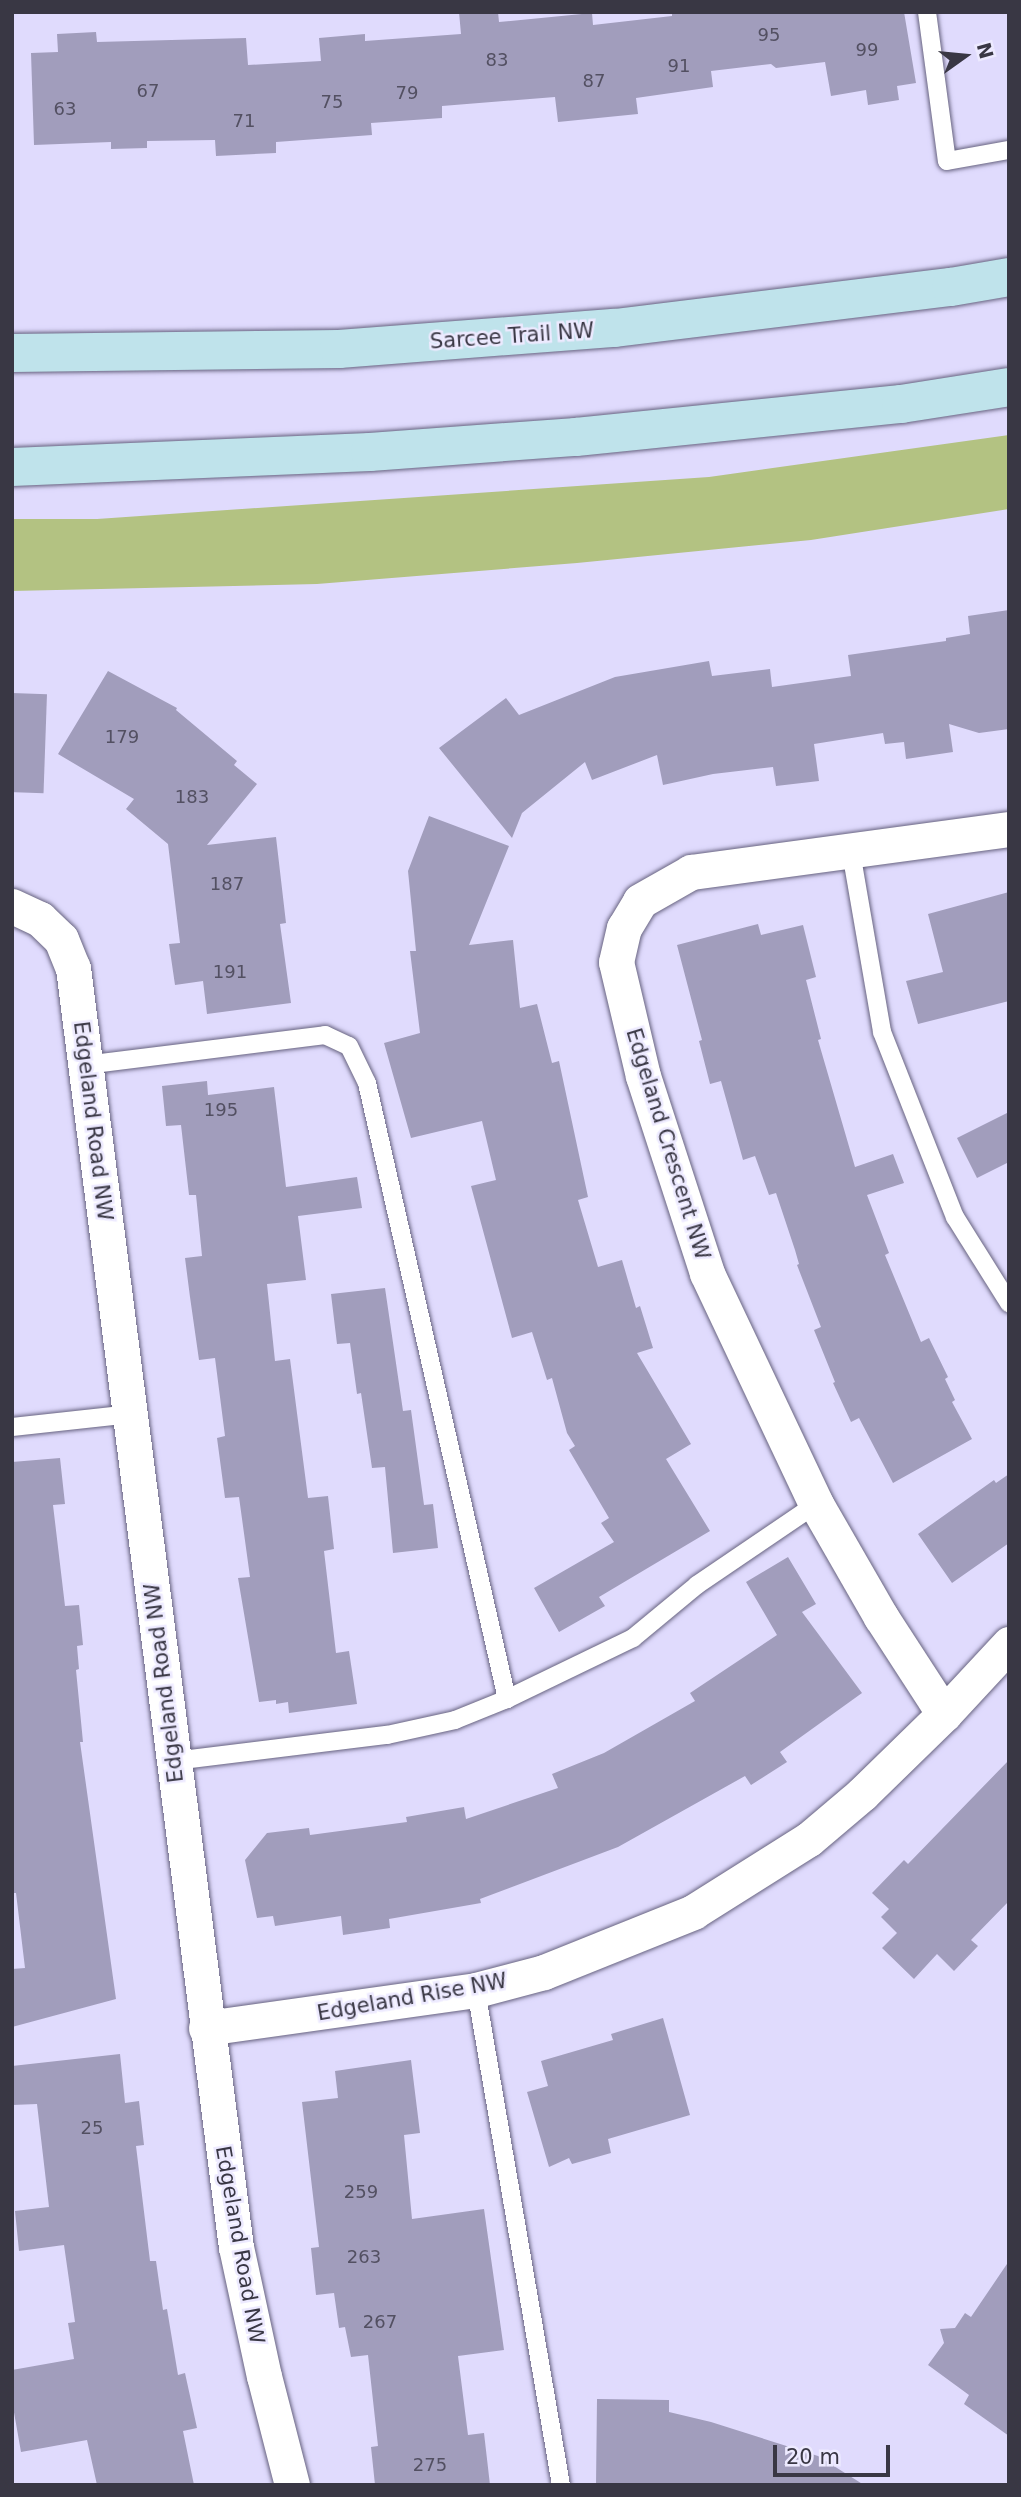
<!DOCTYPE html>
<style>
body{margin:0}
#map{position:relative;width:1021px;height:2497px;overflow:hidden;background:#e0dbfd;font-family:"DejaVu Sans",sans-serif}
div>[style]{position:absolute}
.green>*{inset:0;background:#b3c282}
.building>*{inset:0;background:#a19dbc;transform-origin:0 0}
.roads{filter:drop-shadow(0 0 2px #676380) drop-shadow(0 0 2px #676380)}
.lane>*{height:18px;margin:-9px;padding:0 9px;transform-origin:9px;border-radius:9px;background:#fff}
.street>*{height:35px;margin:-17.5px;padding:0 17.5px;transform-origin:17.5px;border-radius:17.5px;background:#fff}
.secondary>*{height:38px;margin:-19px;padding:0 19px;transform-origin:19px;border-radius:19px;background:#bfe3eb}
span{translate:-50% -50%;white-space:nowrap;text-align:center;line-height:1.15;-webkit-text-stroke:5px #edeaff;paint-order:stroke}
.number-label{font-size:18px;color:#535062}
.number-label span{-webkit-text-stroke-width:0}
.street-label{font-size:21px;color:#393744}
.frame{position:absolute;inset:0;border:14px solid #393744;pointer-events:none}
.north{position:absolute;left:930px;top:21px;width:70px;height:70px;-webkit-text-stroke:5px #edeaff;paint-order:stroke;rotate:75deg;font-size:19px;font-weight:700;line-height:28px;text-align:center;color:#393744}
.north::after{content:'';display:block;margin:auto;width:24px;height:32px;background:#393744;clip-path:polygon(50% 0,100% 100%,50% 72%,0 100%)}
.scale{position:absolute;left:773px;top:2445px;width:117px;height:32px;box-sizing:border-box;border:4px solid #393744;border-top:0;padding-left:9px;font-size:21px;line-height:24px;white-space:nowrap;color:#393744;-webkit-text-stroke:5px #edeaff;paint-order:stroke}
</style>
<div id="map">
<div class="green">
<div style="clip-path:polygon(1009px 435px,1009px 509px,811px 540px,577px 563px,317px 584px,12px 591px,12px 519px,97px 519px,709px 477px)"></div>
</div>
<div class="building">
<div style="clip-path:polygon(459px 12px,498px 12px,499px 22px,592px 13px,593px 25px,672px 16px,672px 12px,904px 12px,916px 83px,897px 86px,899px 100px,868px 105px,866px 90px,831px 96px,825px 62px,776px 68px,771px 64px,711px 71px,713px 87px,636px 98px,638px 114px,558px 122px,555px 97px,442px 106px,442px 118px,371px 123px,372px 135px,276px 142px,276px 153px,216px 156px,215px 140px,147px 141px,147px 148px,111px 149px,111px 142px,34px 145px,31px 53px,58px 52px,57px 34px,96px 32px,97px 42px,246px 38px,248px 65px,321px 61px,319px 38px,365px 34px,365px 41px,461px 34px)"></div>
<div style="clip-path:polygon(1009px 610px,1009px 729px,979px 733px,949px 724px,953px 752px,906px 759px,904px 742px,885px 744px,883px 733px,814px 744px,819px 781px,776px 786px,773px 767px,713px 774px,663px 785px,657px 755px,592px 780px,585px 762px,522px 813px,512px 838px,439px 748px,506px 698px,519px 715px,615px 677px,709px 661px,712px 676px,770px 669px,772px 687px,851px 676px,848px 655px,946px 641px,946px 638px,970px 634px,968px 616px)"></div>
<div style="clip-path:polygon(108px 671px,177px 708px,176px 710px,237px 761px,234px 765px,257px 784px,207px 845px,276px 837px,286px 923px,280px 924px,291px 1003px,207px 1014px,203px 981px,175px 985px,169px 944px,180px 943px,168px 844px,126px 809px,134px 799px,58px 754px)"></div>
<div style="left:12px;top:693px;width:35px;height:99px;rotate:2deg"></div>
<div style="clip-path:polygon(429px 816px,509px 846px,469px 945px,513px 940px,520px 1008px,537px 1004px,552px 1063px,559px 1061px,588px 1197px,578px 1200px,598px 1267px,622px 1260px,636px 1308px,640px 1306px,653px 1348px,637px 1353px,691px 1444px,666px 1459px,710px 1531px,599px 1597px,605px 1606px,559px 1632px,534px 1588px,614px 1542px,601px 1523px,609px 1518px,569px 1450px,575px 1446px,567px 1433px,552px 1378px,547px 1380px,532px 1332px,512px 1338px,471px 1186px,496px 1180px,482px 1121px,411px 1138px,384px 1043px,420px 1033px,410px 951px,416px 951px,408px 871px)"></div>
<div style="clip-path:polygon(1009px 892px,1009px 1001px,918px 1024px,906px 981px,943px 972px,928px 914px)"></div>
<div style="clip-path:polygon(758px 924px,761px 935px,803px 925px,816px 977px,806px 980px,821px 1039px,818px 1040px,855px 1167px,893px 1154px,904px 1183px,867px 1195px,889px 1253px,885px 1255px,921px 1342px,929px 1338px,948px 1377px,945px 1379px,955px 1400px,952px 1402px,972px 1439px,893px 1483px,859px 1418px,851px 1422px,833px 1383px,835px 1382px,814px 1330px,821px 1327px,797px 1265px,799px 1264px,795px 1250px,776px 1193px,769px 1195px,755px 1156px,743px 1160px,721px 1081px,710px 1084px,699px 1041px,702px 1040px,677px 945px)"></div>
<div style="clip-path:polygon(207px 1081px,208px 1095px,274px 1087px,286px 1187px,357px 1177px,362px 1208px,298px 1216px,306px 1280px,267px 1284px,275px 1361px,290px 1359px,308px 1498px,328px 1496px,334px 1549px,324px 1551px,336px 1653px,349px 1651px,357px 1704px,289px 1713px,288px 1702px,276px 1704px,276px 1700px,259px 1702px,238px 1578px,250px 1577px,239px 1497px,225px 1498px,217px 1438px,225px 1436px,215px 1358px,199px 1360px,190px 1297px,185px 1258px,202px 1256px,196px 1195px,189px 1195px,181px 1125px,166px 1126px,162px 1086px)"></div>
<div style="clip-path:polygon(1009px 1112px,1009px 1162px,977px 1178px,957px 1138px)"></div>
<div style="clip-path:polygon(385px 1288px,403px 1411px,411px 1410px,424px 1505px,433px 1504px,438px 1548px,393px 1553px,385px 1467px,372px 1468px,361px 1393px,357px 1394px,350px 1343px,337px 1344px,331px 1294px)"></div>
<div style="clip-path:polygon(60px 1458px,65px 1504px,53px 1505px,65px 1606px,79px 1605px,83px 1645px,77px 1646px,79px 1669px,76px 1670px,83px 1742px,80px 1742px,116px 1999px,12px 2027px,12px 1969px,25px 1968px,16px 1893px,12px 1893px,12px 1462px)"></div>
<div style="clip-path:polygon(1009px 1474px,1009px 1543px,952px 1583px,918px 1534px,994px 1480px,996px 1483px)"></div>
<div style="clip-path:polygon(788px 1557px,816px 1604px,802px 1612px,862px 1693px,780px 1752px,787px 1762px,751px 1785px,745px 1776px,618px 1847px,480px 1899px,481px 1903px,389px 1919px,390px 1928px,343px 1935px,341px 1916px,275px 1926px,273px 1916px,257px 1918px,245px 1860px,267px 1833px,309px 1828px,310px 1835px,407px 1822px,406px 1817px,464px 1807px,466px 1819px,558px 1788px,552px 1774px,604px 1753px,695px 1701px,690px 1693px,777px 1635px,746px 1582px)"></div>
<div style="clip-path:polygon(1009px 1760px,1009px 1901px,971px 1940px,978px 1946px,954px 1971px,937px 1954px,914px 1979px,882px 1948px,897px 1933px,881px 1917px,889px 1909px,872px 1893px,904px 1860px,908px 1864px)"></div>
<div style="clip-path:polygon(663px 2018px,690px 2115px,608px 2139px,611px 2153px,572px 2164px,569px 2158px,549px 2167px,527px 2092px,548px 2086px,541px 2061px,613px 2040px,611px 2034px)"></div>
<div style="clip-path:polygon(120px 2054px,125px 2103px,139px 2101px,144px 2145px,136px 2146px,150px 2261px,156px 2261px,163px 2310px,167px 2309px,178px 2375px,185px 2373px,197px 2428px,183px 2431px,194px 2485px,97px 2485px,87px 2440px,21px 2452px,12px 2401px,12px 2370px,74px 2359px,68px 2323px,75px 2322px,64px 2245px,19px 2251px,15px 2211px,49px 2207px,37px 2104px,12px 2105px,12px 2066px)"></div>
<div style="clip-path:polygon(411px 2060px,420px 2133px,404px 2135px,412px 2219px,484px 2209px,504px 2350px,458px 2356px,468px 2435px,484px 2433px,490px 2485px,375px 2485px,371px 2447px,378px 2446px,368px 2355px,351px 2357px,345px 2327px,339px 2328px,334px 2293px,316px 2295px,311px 2248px,319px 2247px,302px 2102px,338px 2098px,335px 2071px)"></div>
<div style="clip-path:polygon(1009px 2261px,1009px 2436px,964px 2404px,969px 2395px,928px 2365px,944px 2343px,940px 2329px,955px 2328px,965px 2313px,971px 2317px)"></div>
<div style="clip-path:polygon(597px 2399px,669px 2400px,669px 2412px,711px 2422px,818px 2456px,864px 2485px,596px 2485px)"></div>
</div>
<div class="roads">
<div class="lane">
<div style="left:927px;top:12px;width:150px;rotate:82.4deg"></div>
<div style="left:947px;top:161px;width:63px;rotate:-10.1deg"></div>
<div style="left:851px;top:852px;width:183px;rotate:80.2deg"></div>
<div style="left:882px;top:1032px;width:199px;rotate:68.5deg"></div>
<div style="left:955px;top:1217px;width:102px;rotate:57.9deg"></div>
<div style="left:85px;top:1065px;width:242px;rotate:-7.1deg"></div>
<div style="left:325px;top:1035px;width:26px;rotate:25deg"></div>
<div style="left:349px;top:1046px;width:41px;rotate:64.1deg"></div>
<div style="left:367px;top:1083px;width:632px;rotate:77.2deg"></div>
<div style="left:12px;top:1427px;width:120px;rotate:-6.2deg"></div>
<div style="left:174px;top:1761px;width:215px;rotate:-7deg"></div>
<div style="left:387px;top:1735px;width:70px;rotate:-12.4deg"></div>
<div style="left:455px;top:1720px;width:56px;rotate:-22deg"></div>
<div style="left:507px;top:1699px;width:140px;rotate:-25.8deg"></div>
<div style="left:633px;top:1638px;width:83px;rotate:-39.6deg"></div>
<div style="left:697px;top:1585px;width:144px;rotate:-34.2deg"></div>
<div style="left:476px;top:1990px;width:502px;rotate:80.26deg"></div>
</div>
<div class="street">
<div style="left:12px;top:906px;width:31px;rotate:25deg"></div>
<div style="left:40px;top:919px;width:29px;rotate:44deg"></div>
<div style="left:61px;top:939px;width:31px;rotate:68deg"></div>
<div style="left:73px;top:968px;width:1289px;rotate:82.74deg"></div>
<div style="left:236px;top:2247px;width:132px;rotate:77.8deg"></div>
<div style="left:264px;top:2376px;width:113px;rotate:75.6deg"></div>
<div style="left:944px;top:1714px;width:116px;rotate:-123deg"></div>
<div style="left:881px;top:1617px;width:130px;rotate:-119.9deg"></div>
<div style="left:816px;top:1504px;width:255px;rotate:-115.3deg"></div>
<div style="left:707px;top:1273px;width:207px;rotate:-108deg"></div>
<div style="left:643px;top:1076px;width:117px;rotate:-103.3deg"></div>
<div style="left:616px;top:962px;width:35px;rotate:-77deg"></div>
<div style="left:624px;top:928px;width:31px;rotate:-59deg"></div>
<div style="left:640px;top:901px;width:59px;rotate:-29.6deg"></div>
<div style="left:691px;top:872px;width:321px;rotate:-7.7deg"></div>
<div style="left:206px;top:2028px;width:273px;rotate:-8deg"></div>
<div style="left:476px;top:1990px;width:70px;rotate:-14.8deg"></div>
<div style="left:544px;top:1972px;width:161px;rotate:-21.9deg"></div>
<div style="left:693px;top:1912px;width:137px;rotate:-32.2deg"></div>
<div style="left:809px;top:1839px;width:70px;rotate:-40.3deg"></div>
<div style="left:862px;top:1794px;width:115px;rotate:-44.3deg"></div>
<div style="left:944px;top:1714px;width:96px;rotate:-47.1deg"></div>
</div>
<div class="secondary">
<div style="left:12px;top:353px;width:327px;rotate:-0.7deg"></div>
<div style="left:339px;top:349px;width:277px;rotate:-4.4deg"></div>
<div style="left:615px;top:328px;width:338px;rotate:-7deg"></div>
<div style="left:951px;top:287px;width:59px;rotate:-9.8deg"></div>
<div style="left:12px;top:467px;width:358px;rotate:-2.4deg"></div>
<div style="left:370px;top:452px;width:207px;rotate:-4.2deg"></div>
<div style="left:576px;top:437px;width:327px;rotate:-5.8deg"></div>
<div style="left:901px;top:404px;width:109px;rotate:-8.9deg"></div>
</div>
</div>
<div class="number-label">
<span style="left:769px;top:35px">95</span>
<span style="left:867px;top:50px">99</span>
<span style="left:497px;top:60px">83</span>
<span style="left:679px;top:66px">91</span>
<span style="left:594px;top:81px">87</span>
<span style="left:148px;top:91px">67</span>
<span style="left:407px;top:93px">79</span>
<span style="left:332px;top:102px">75</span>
<span style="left:65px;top:109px">63</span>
<span style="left:244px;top:121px">71</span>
<span style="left:122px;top:737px">179</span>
<span style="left:192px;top:797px">183</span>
<span style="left:227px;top:884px">187</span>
<span style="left:230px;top:972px">191</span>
<span style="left:221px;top:1110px">195</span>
<span style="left:92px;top:2128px">25</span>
<span style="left:361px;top:2192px">259</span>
<span style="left:364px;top:2257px">263</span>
<span style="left:380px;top:2322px">267</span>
<span style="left:430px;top:2465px">275</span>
</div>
<div class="street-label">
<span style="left:512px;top:336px;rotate:-4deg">Sarcee Trail NW</span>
<span style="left:93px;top:1121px;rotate:83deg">Edgeland Road NW</span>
<span style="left:668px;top:1144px;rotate:73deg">Edgeland Crescent NW</span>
<span style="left:164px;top:1683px;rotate:-97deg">Edgeland Road NW</span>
<span style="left:412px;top:1997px;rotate:-10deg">Edgeland Rise NW</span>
<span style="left:240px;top:2245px;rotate:80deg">Edgeland Road NW</span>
</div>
<div class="frame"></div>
<div class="north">N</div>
<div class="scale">20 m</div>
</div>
